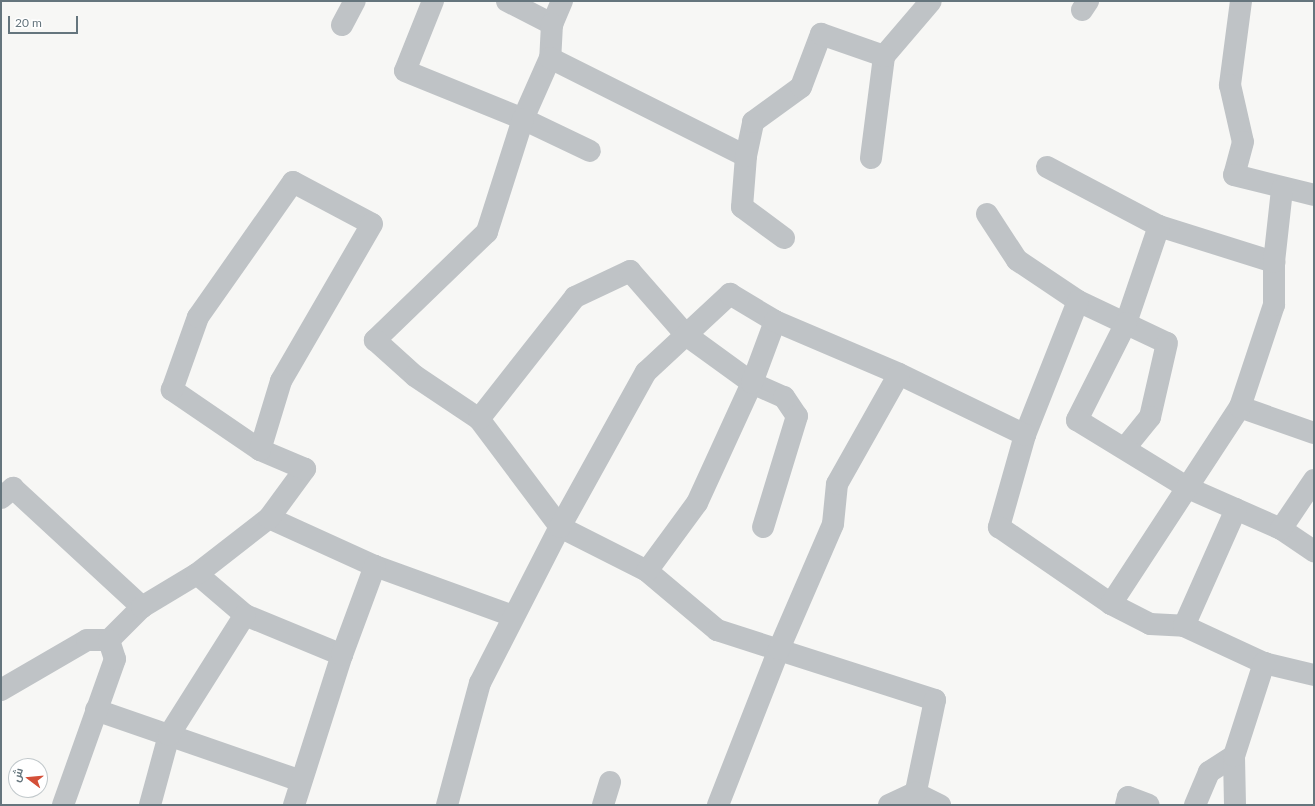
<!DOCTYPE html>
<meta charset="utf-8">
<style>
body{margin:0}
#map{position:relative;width:1315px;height:806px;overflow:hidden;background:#f7f7f5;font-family:Lato,Cairo,sans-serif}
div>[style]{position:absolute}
.minor>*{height:22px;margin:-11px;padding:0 11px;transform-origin:11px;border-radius:11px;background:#bfc3c6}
span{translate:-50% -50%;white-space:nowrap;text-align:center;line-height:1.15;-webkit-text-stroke:4px #fff;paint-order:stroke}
.frame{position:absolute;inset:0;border:2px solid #65757d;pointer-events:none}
.north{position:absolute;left:8px;top:758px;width:40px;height:40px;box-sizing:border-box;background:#fff;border:1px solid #c1c8cb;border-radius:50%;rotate:286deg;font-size:11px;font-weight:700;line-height:16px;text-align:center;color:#65757d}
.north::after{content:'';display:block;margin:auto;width:14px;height:18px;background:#d44f38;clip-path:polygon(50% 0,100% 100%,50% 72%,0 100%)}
.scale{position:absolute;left:8px;top:16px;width:70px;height:18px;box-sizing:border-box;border:2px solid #65757d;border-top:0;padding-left:5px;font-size:12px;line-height:14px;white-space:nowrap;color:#65757d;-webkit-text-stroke:3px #fff;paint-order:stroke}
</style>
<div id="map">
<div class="minor">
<div style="left:433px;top:1px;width:75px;rotate:111.8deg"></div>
<div style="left:405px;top:71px;width:127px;rotate:22.1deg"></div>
<div style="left:523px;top:119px;width:74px;rotate:25.5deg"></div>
<div style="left:507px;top:1px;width:51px;rotate:27.1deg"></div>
<div style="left:562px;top:1px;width:25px;rotate:113deg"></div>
<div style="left:552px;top:24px;width:34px;rotate:93deg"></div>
<div style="left:550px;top:58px;width:67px;rotate:113.9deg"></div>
<div style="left:523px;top:119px;width:119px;rotate:107.7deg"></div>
<div style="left:487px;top:232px;width:156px;rotate:136deg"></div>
<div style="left:375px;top:340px;width:54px;rotate:42deg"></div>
<div style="left:415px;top:376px;width:77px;rotate:33.9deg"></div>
<div style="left:479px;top:419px;width:135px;rotate:53.1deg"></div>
<div style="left:560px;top:527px;width:97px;rotate:26.8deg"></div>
<div style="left:647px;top:571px;width:92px;rotate:40.1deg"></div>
<div style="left:717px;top:630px;width:229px;rotate:17.8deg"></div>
<div style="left:935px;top:700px;width:107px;rotate:101.8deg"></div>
<div style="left:1241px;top:1px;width:85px;rotate:97.5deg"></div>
<div style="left:1230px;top:85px;width:58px;rotate:77.2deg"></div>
<div style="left:1243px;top:142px;width:34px;rotate:105deg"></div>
<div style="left:1234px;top:175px;width:82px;rotate:14deg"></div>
<div style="left:1082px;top:10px;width:11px;rotate:-56deg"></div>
<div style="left:342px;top:25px;width:27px;rotate:-62deg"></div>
<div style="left:550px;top:58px;width:219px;rotate:26.6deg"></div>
<div style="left:871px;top:158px;width:103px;rotate:-82.7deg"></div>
<div style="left:884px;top:56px;width:72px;rotate:-49.5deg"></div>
<div style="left:1047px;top:167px;width:127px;rotate:27.8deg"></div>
<div style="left:1159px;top:226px;width:121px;rotate:17.4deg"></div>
<div style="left:987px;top:214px;width:55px;rotate:56.9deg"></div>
<div style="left:1017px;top:260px;width:73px;rotate:33.9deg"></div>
<div style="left:1078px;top:301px;width:98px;rotate:25.3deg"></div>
<div style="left:1167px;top:343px;width:76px;rotate:102.9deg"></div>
<div style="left:1150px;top:417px;width:40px;rotate:129deg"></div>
<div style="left:1159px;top:226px;width:102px;rotate:108.8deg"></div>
<div style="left:1126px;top:323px;width:109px;rotate:116.8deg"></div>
<div style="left:1077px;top:420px;width:130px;rotate:31.5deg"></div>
<div style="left:1188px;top:488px;width:102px;rotate:23.8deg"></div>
<div style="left:1281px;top:529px;width:40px;rotate:34deg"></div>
<div style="left:784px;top:238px;width:52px;rotate:-143.6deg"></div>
<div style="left:742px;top:207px;width:51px;rotate:-85.5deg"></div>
<div style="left:746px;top:156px;width:35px;rotate:-78deg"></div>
<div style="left:753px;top:122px;width:59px;rotate:-36.1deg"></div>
<div style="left:801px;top:87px;width:57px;rotate:-69.3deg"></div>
<div style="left:821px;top:34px;width:67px;rotate:19.2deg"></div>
<div style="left:1078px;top:301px;width:144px;rotate:111.6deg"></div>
<div style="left:1025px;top:435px;width:96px;rotate:105.8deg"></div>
<div style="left:999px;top:527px;width:136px;rotate:34.5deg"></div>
<div style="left:1111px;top:604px;width:44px;rotate:27.1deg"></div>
<div style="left:1150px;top:624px;width:34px;rotate:3deg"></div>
<div style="left:1184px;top:626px;width:88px;rotate:24.8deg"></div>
<div style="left:1264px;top:663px;width:51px;rotate:13.5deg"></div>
<div style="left:1240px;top:407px;width:78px;rotate:19.4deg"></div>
<div style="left:479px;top:419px;width:155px;rotate:-51.8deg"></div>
<div style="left:575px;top:297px;width:61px;rotate:-25.3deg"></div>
<div style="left:630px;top:271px;width:85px;rotate:48.8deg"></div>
<div style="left:686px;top:335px;width:82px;rotate:36deg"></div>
<div style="left:752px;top:383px;width:35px;rotate:24deg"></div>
<div style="left:784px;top:397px;width:23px;rotate:56deg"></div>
<div style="left:797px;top:416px;width:116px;rotate:107deg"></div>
<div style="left:1px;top:498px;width:16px;rotate:-40deg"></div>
<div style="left:13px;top:488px;width:176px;rotate:42.7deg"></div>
<div style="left:269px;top:518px;width:116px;rotate:24.4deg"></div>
<div style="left:375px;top:566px;width:147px;rotate:19.9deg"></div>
<div style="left:1281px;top:529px;width:59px;rotate:-56deg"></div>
<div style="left:647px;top:571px;width:84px;rotate:-53.7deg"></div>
<div style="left:697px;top:503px;width:132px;rotate:-65.4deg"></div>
<div style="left:752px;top:383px;width:66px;rotate:-69.6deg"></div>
<div style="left:197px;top:574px;width:63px;rotate:40.5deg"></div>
<div style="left:245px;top:615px;width:105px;rotate:22.4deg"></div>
<div style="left:1111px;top:604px;width:235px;rotate:-56.8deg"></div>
<div style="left:1240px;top:407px;width:108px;rotate:-71.6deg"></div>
<div style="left:1274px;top:305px;width:43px;rotate:-90deg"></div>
<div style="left:1274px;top:262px;width:73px;rotate:-83.7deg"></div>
<div style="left:1184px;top:626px;width:128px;rotate:-66deg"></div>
<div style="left:1px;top:690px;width:99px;rotate:-30.2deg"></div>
<div style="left:87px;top:640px;width:22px"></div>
<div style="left:109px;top:640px;width:47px;rotate:-45deg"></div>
<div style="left:142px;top:607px;width:64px;rotate:-31deg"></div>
<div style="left:197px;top:574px;width:91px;rotate:-37.9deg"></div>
<div style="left:269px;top:518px;width:61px;rotate:-53.7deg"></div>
<div style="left:305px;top:469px;width:49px;rotate:-157.1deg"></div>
<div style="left:260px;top:450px;width:107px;rotate:-145.7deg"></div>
<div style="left:172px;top:390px;width:77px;rotate:-70.4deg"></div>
<div style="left:198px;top:317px;width:165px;rotate:-54.9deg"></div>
<div style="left:293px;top:182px;width:89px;rotate:28deg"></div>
<div style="left:372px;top:224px;width:181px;rotate:120.1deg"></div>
<div style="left:281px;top:381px;width:72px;rotate:106.9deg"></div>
<div style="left:96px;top:710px;width:217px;rotate:19.1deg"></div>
<div style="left:915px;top:793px;width:28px;rotate:26deg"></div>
<div style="left:63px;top:805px;width:155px;rotate:-70.4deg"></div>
<div style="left:115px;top:659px;width:20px;rotate:-108deg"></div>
<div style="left:150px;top:805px;width:73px;rotate:-74.8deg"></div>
<div style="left:169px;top:735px;width:142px;rotate:-57.7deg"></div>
<div style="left:294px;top:805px;width:157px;rotate:-72.3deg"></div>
<div style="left:342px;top:655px;width:95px;rotate:-69.7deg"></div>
<div style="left:447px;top:805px;width:126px;rotate:-74.9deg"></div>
<div style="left:480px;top:683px;width:175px;rotate:-62.9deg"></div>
<div style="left:560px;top:527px;width:177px;rotate:-61deg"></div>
<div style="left:646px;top:372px;width:115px;rotate:-42.9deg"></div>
<div style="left:730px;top:294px;width:52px;rotate:31deg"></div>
<div style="left:775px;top:321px;width:135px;rotate:23.1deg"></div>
<div style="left:899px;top:374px;width:140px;rotate:25.8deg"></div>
<div style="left:603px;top:805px;width:24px;rotate:-73deg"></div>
<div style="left:718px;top:805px;width:168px;rotate:-68.6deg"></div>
<div style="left:779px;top:649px;width:136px;rotate:-66.6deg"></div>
<div style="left:833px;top:524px;width:40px;rotate:-84.3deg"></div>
<div style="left:837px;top:484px;width:126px;rotate:-60.6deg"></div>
<div style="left:889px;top:805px;width:29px;rotate:-25deg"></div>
<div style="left:1126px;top:805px;width:8px;rotate:-76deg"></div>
<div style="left:1128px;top:797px;width:22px;rotate:21deg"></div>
<div style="left:1195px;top:805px;width:36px;rotate:-67deg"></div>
<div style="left:1209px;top:772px;width:30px;rotate:-33deg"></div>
<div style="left:1235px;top:805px;width:49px;rotate:-91.2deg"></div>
<div style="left:1234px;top:756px;width:98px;rotate:-72.1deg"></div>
</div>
<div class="frame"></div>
<div class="north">ش</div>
<div class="scale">20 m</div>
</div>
